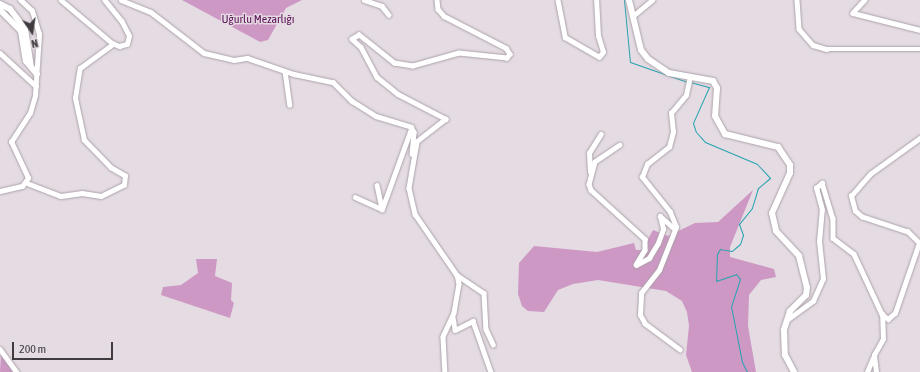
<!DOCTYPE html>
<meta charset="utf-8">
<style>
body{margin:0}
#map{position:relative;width:920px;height:372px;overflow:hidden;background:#e5dbe3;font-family:"Asap Condensed",sans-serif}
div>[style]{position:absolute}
.green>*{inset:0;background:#cd98c4}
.stream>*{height:1px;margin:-0.5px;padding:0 0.5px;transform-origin:0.5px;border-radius:0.5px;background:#25a3b0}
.roads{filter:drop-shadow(0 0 1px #aba2a9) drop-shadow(0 0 1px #aba2a9)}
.minor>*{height:4.5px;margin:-2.25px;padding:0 2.25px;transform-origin:2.25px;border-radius:2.25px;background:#fff}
.major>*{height:6px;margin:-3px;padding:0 3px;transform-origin:3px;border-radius:3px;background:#fff}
span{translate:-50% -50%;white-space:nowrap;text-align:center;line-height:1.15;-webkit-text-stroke:3px #e5dbe3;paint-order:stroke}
.park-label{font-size:12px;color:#5d1256}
.north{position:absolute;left:12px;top:12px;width:40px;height:40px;-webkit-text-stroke:3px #e5dbe3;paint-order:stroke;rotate:167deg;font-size:11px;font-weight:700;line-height:16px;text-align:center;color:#3f3b3e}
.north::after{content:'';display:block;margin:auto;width:14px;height:18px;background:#3f3b3e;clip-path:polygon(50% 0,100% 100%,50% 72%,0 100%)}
.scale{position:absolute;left:12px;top:342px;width:101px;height:18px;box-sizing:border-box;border:2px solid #3f3b3e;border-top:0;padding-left:5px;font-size:12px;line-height:14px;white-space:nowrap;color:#3f3b3e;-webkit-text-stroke:3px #e5dbe3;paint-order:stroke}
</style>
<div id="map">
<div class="green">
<div style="clip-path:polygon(182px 0,302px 0,286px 8px,268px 40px,260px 42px)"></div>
<div style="clip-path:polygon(753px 190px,730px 247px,730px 257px,774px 269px,776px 277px,761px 280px,749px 295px,748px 326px,756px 372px,692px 372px,686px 355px,689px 326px,687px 312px,682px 301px,666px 291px,598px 280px,573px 284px,558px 290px,544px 312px,528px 311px,522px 306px,518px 294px,519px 263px,534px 246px,597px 252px,634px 243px,636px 250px,642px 250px,653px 230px,668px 236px,695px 223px,718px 222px)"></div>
<div style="clip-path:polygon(196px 259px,217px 259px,215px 276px,232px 283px,231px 300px,234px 303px,230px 318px,161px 295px,163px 287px,181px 285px,198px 273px)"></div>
<div style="clip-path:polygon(1px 353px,14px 372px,0 372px)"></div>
</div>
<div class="stream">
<div style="left:624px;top:0;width:62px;rotate:84.5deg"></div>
<div style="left:630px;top:62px;width:60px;rotate:19.3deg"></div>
<div style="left:690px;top:82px;width:20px;rotate:15deg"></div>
<div style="left:709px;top:87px;width:39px;rotate:114deg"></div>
<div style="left:693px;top:123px;width:9px;rotate:72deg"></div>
<div style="left:696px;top:132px;width:13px;rotate:48deg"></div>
<div style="left:705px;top:142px;width:56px;rotate:22.9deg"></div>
<div style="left:757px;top:164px;width:19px;rotate:47deg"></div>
<div style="left:770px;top:178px;width:16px;rotate:140deg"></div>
<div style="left:758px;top:188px;width:21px;rotate:107deg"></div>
<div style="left:752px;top:208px;width:21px;rotate:129deg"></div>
<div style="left:739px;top:224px;width:12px;rotate:70deg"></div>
<div style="left:743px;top:235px;width:9px;rotate:108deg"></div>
<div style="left:740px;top:244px;width:11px;rotate:139deg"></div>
<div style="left:732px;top:251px;width:12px;rotate:-171deg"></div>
<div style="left:720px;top:249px;width:6px;rotate:121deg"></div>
<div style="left:717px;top:254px;width:27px;rotate:92deg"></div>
<div style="left:716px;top:281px;width:21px;rotate:-19deg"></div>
<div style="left:736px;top:274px;width:6px;rotate:51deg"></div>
<div style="left:740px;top:279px;width:28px;rotate:108deg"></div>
<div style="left:731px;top:306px;width:57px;rotate:78.9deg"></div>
<div style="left:742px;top:362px;width:11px;rotate:63deg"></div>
</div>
<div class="roads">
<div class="minor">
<div style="left:61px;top:0;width:67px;rotate:40.1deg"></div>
<div style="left:112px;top:43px;width:8px;rotate:23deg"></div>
<div style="left:119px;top:46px;width:8px;rotate:-14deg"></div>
<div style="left:127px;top:44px;width:8px;rotate:-76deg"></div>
<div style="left:129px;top:36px;width:16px;rotate:-117deg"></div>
<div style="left:122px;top:22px;width:28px;rotate:-129deg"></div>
<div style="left:121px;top:0;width:32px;rotate:22deg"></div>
<div style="left:151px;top:12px;width:67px;rotate:37.7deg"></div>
<div style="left:204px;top:53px;width:31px;rotate:13deg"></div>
<div style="left:234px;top:60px;width:13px;rotate:-9deg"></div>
<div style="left:247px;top:58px;width:50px;rotate:18.8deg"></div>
<div style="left:294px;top:74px;width:40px;rotate:12deg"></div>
<div style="left:333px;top:82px;width:27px;rotate:45deg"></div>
<div style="left:352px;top:101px;width:28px;rotate:32deg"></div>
<div style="left:376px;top:116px;width:37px;rotate:17deg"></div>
<div style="left:411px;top:127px;width:6px;rotate:59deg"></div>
<div style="left:414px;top:132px;width:22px;rotate:95deg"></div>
<div style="left:364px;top:0;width:19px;rotate:18deg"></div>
<div style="left:382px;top:6px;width:11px;rotate:52deg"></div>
<div style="left:437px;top:0;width:9px;rotate:84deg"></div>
<div style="left:438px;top:9px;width:9px;rotate:49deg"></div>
<div style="left:444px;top:16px;width:70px;rotate:27.3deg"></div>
<div style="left:506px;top:48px;width:7px;rotate:56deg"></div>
<div style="left:510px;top:54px;width:5px;rotate:127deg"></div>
<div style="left:507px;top:58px;width:48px;rotate:-174.1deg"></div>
<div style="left:459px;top:53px;width:48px;rotate:164.2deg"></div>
<div style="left:413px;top:66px;width:19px;rotate:-171deg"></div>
<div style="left:394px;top:63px;width:45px;rotate:-141.3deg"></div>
<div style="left:359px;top:35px;width:8px;rotate:150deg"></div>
<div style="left:352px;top:39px;width:12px;rotate:42deg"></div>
<div style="left:361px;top:47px;width:34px;rotate:62deg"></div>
<div style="left:377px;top:77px;width:27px;rotate:39deg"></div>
<div style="left:398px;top:94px;width:54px;rotate:27.5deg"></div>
<div style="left:446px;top:119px;width:37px;rotate:142deg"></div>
<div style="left:417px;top:142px;width:47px;rotate:99.9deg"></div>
<div style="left:409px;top:188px;width:27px;rotate:77deg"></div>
<div style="left:415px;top:214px;width:74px;rotate:55.5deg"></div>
<div style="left:457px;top:275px;width:9px;rotate:77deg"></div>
<div style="left:459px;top:284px;width:29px;rotate:100deg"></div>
<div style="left:454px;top:313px;width:26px;rotate:115deg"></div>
<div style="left:443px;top:337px;width:35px;rotate:87deg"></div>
<div style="left:558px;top:0;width:38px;rotate:79deg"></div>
<div style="left:565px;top:37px;width:39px;rotate:30deg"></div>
<div style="left:599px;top:57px;width:6px;rotate:-51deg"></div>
<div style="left:603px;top:52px;width:17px;rotate:-107deg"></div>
<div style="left:598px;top:36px;width:36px;rotate:-93deg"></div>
<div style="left:797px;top:0;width:29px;rotate:86deg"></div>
<div style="left:799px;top:29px;width:21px;rotate:49deg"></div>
<div style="left:813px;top:45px;width:14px;rotate:17deg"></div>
<div style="left:826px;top:49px;width:94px"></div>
<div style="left:865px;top:0;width:18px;rotate:133deg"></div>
<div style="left:853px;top:13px;width:69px;rotate:14.2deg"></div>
<div style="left:633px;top:16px;width:25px;rotate:-40deg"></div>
<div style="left:0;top:53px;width:49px;rotate:42.5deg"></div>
<div style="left:285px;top:71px;width:34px;rotate:82deg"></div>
<div style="left:620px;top:145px;width:30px;rotate:146deg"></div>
<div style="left:595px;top:162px;width:23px;rotate:105deg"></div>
<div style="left:589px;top:184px;width:6px;rotate:72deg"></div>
<div style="left:591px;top:190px;width:73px;rotate:42.2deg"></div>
<div style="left:645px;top:239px;width:11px;rotate:90deg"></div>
<div style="left:645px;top:250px;width:17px;rotate:121deg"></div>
<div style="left:636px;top:265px;width:15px;rotate:-28deg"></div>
<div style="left:649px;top:258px;width:17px;rotate:-59deg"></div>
<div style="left:658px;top:243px;width:15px;rotate:-70deg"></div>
<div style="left:663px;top:229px;width:13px;rotate:-103deg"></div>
<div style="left:660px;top:216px;width:18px;rotate:41deg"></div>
<div style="left:590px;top:172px;width:19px;rotate:-93deg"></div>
<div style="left:589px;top:153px;width:22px;rotate:-58deg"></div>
<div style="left:27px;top:183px;width:36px;rotate:21deg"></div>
<div style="left:61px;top:196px;width:21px;rotate:-8deg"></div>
<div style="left:82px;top:193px;width:19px;rotate:9deg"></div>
<div style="left:101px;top:196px;width:25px;rotate:-26deg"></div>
<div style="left:124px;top:185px;width:9px;rotate:-84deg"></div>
<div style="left:125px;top:176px;width:16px;rotate:-150deg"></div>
<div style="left:111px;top:168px;width:39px;rotate:-134deg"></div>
<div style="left:84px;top:140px;width:43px;rotate:-102.1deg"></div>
<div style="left:75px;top:98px;width:30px;rotate:-81deg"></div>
<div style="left:80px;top:68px;width:41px;rotate:-36deg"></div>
<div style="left:377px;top:185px;width:25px;rotate:78deg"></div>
<div style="left:382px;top:209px;width:85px;rotate:-70.1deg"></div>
<div style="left:0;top:191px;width:23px;rotate:-13deg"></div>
<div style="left:22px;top:186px;width:10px;rotate:-53deg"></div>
<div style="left:28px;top:178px;width:40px;rotate:-115deg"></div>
<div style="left:11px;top:142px;width:35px;rotate:-57deg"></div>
<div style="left:30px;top:113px;width:19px;rotate:-74deg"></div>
<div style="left:35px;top:95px;width:61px;rotate:-86.2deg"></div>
<div style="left:39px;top:34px;width:24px;rotate:-107deg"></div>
<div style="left:32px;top:11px;width:16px;rotate:-137deg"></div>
<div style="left:355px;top:197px;width:27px;rotate:24deg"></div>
<div style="left:457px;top:275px;width:32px;rotate:34deg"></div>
<div style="left:484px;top:293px;width:36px;rotate:87deg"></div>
<div style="left:486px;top:329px;width:17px;rotate:65deg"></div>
<div style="left:453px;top:317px;width:13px;rotate:81deg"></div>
<div style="left:455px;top:330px;width:20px;rotate:-27deg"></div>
<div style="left:473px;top:321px;width:54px;rotate:70.6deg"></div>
<div style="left:788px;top:319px;width:31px;rotate:-36deg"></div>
<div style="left:813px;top:301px;width:24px;rotate:-66deg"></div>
<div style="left:823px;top:279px;width:37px;rotate:-96deg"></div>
<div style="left:819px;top:242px;width:32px;rotate:-85deg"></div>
<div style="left:822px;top:210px;width:23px;rotate:-105deg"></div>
<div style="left:816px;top:188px;width:8px;rotate:-40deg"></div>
<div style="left:822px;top:183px;width:37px;rotate:73deg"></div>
<div style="left:833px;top:218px;width:20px;rotate:90deg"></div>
<div style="left:833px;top:238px;width:26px;rotate:37deg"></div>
<div style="left:854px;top:254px;width:66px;rotate:65deg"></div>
<div style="left:882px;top:314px;width:8px;rotate:40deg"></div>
<div style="left:888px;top:319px;width:9px;rotate:-41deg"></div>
<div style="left:895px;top:313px;width:74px;rotate:-71.1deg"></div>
<div style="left:919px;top:243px;width:16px;rotate:-135deg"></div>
<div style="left:908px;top:232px;width:48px;rotate:-161.9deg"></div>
<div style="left:862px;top:217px;width:9px;rotate:-139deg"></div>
<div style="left:855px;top:211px;width:16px;rotate:-105deg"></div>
<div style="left:851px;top:196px;width:29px;rotate:-49deg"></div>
<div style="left:870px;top:174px;width:62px;rotate:-35.8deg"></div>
<div style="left:0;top:349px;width:29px;rotate:54deg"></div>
<div style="left:680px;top:350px;width:44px;rotate:-143.4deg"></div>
<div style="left:645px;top:324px;width:10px;rotate:-119deg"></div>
<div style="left:640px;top:315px;width:22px;rotate:-87deg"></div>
<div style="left:641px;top:293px;width:29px;rotate:-52deg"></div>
<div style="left:659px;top:270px;width:46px;rotate:-68.4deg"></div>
<div style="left:676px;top:227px;width:16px;rotate:-112deg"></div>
<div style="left:670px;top:212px;width:45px;rotate:-128.7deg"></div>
<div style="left:642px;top:177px;width:14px;rotate:-69deg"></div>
<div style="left:647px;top:164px;width:28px;rotate:-38deg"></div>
<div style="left:669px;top:147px;width:16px;rotate:-75deg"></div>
<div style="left:673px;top:132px;width:19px;rotate:-96deg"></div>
<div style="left:671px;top:113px;width:23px;rotate:-50deg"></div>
<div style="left:686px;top:95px;width:19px;rotate:-78deg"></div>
<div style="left:867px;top:372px;width:15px;rotate:-67deg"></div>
<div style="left:876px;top:372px;width:17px;rotate:-97deg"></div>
<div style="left:874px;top:355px;width:18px;rotate:-61deg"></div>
<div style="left:883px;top:339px;width:25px;rotate:-92deg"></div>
</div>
<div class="major">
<div style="left:629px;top:0;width:51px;rotate:76.5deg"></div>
<div style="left:641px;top:50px;width:11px;rotate:52deg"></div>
<div style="left:648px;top:59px;width:25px;rotate:34deg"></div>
<div style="left:669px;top:73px;width:45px;rotate:10.3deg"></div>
<div style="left:713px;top:81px;width:8px;rotate:60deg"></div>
<div style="left:717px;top:88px;width:28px;rotate:94deg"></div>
<div style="left:715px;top:116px;width:21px;rotate:61deg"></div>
<div style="left:725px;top:134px;width:55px;rotate:13.8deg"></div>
<div style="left:778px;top:147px;width:22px;rotate:56deg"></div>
<div style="left:790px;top:165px;width:8px;rotate:90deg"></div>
<div style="left:790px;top:173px;width:44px;rotate:114.2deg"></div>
<div style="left:772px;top:213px;width:18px;rotate:77deg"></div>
<div style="left:776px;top:231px;width:34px;rotate:47deg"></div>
<div style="left:799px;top:256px;width:32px;rotate:76deg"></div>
<div style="left:807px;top:287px;width:8px;rotate:97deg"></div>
<div style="left:806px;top:295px;width:23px;rotate:135deg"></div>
<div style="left:790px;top:311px;width:20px;rotate:108deg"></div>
<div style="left:784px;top:330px;width:25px;rotate:88deg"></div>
<div style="left:785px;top:355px;width:19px;rotate:62deg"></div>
<div style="left:0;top:4px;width:11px;rotate:27deg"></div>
<div style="left:10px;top:9px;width:25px;rotate:53deg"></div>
<div style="left:25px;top:29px;width:36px;rotate:81deg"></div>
<div style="left:0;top:10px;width:30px;rotate:45deg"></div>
<div style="left:21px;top:31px;width:30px;rotate:81deg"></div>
<div style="left:26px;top:61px;width:17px;rotate:50deg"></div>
</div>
</div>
<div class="park-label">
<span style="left:258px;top:20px">Uğurlu Mezarlığı</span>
</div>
<div class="north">N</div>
<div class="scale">200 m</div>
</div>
